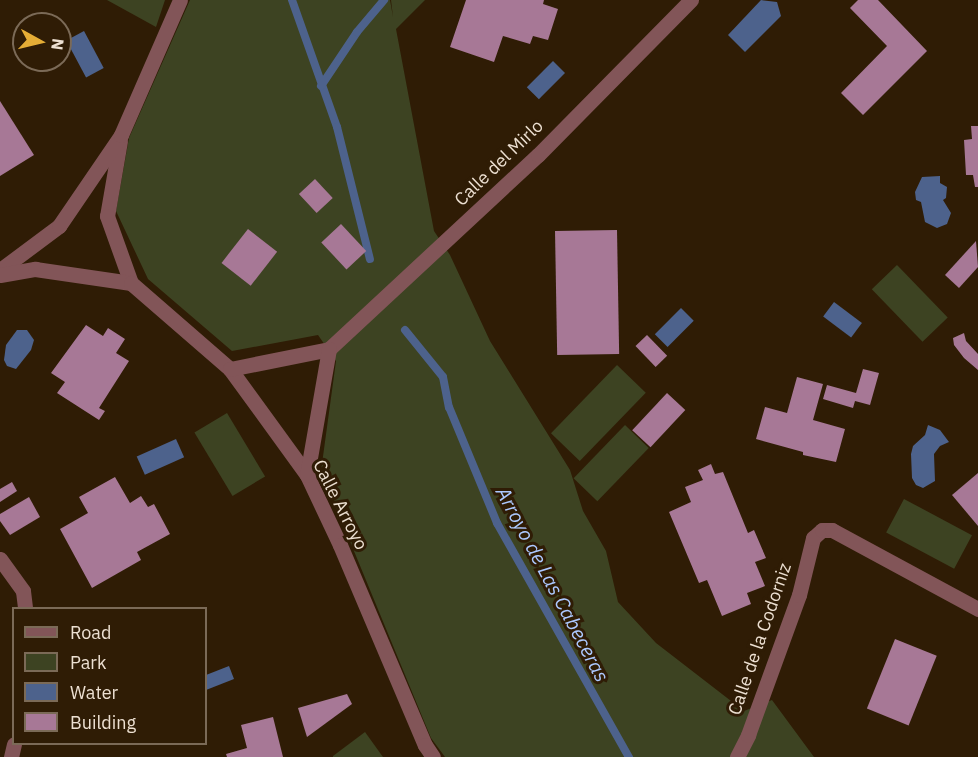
<!DOCTYPE html>
<style>
body{margin:0}
#map{position:relative;width:978px;height:757px;overflow:hidden;background:#2f1c05;font-family:"IBM Plex Sans",sans-serif}
div>[style]{position:absolute}
.green>*{inset:0;background:#3d4322;transform-origin:0 0}
.water>*{inset:0;background:#4d628c;transform-origin:0 0}
.stream>*{height:8px;margin:-4px;padding:0 4px;transform-origin:4px;border-radius:4px;background:#4d628c}
.building>*{inset:0;background:#a77896;transform-origin:0 0}
.street>*{height:15px;margin:-7.5px;padding:0 7.5px;transform-origin:7.5px;border-radius:7.5px;background:#825558}
span{translate:-50% -50%;white-space:nowrap;text-align:center;line-height:1.15;-webkit-text-stroke:6px #2f1c05;paint-order:stroke}
.street-label{font-size:18px;color:#ede0d2}
.water-label{font-size:20px;color:#adc9ff;font-style:italic}
.legend{position:absolute;left:12px;top:607px;width:195px;height:138px;box-sizing:border-box;background:#2f1c05;border:2px solid #7b6a57;margin:0;padding:8px 10px;list-style:none;font-size:18px;color:#ede0d2}
.legend li{display:flex;align-items:center;gap:12px;height:30px}
.legend b{width:30px;border:2px solid #7b6a57}
.north{position:absolute;left:12px;top:12px;width:60px;height:60px;box-sizing:border-box;background:#2f1c05;border:2px solid #7b6a57;border-radius:50%;rotate:98deg;font-size:16px;font-weight:700;line-height:24px;text-align:center;color:#ede0d2}
.north::after{content:'';display:block;margin:auto;width:21px;height:27px;background:#e5ad36;clip-path:polygon(50% 0,100% 100%,50% 72%,0 100%)}
</style>
<div id="map">
<div class="green">
<div style="clip-path:polygon(107px 0,165px 0,156px 27px)"></div>
<div style="clip-path:polygon(190px 0,390px 0,393px 17px,391px 0,425px 0,396px 29px,434px 231px,450px 255px,490px 341px,570px 470px,583px 511px,606px 551px,618px 602px,656px 643px,744px 711px,772px 700px,814px 757px,445px 757px,431px 738px,321px 471px,336px 361px,318px 335px,232px 351px,148px 279px,116px 211px,129px 138px)"></div>
<div style="left:897px;top:265px;width:73px;height:35px;rotate:46deg"></div>
<div style="left:617px;top:365px;width:40px;height:95px;rotate:44deg"></div>
<div style="left:227px;top:413px;width:74px;height:38px;rotate:59deg"></div>
<div style="left:625px;top:425px;width:33px;height:74px;rotate:44deg"></div>
<div style="left:904px;top:499px;width:77px;height:38px;rotate:28deg"></div>
<div style="clip-path:polygon(365px 732px,383px 757px,333px 757px,333px 756px)"></div>
</div>
<div class="water">
<div style="clip-path:polygon(761px 0,777px 2px,781px 16px,745px 52px,728px 35px)"></div>
<div style="left:84px;top:31px;width:42px;height:20px;rotate:62deg"></div>
<div style="left:553px;top:61px;width:17px;height:37px;rotate:45deg"></div>
<div style="clip-path:polygon(940px 176px,940px 183px,947px 187px,946px 198px,943px 200px,951px 213px,947px 224px,937px 228px,925px 222px,921px 202px,916px 200px,915px 192px,922px 177px)"></div>
<div style="left:834px;top:302px;width:35px;height:18px;rotate:37deg"></div>
<div style="left:681px;top:308px;width:18px;height:37px;rotate:45deg"></div>
<div style="clip-path:polygon(17px 330px,27px 330px,34px 340px,31px 350px,16px 369px,7px 366px,4px 360px,6px 345px)"></div>
<div style="clip-path:polygon(928px 425px,940px 430px,949px 442px,940px 446px,934px 454px,935px 481px,923px 488px,916px 485px,912px 478px,911px 454px,913px 446px,925px 435px)"></div>
<div style="left:176px;top:439px;width:20px;height:43px;rotate:66deg"></div>
<div style="clip-path:polygon(229px 666px,234px 679px,206px 690px,206px 675px)"></div>
</div>
<div class="stream">
<div style="left:292px;top:0;width:135px;rotate:70.5deg"></div>
<div style="left:337px;top:127px;width:136px;rotate:76deg"></div>
<div style="left:321px;top:86px;width:65px;rotate:-56.3deg"></div>
<div style="left:357px;top:32px;width:42px;rotate:-49.8deg"></div>
<div style="left:405px;top:330px;width:60px;rotate:51deg"></div>
<div style="left:443px;top:377px;width:31px;rotate:79deg"></div>
<div style="left:449px;top:407px;width:126px;rotate:67.5deg"></div>
<div style="left:497px;top:523px;width:269px;rotate:60.6deg"></div>
</div>
<div class="building">
<div style="clip-path:polygon(466px 0,544px 0,543px 4px,558px 9px,548px 40px,533px 36px,530px 44px,503px 36px,494px 62px,450px 47px)"></div>
<div style="clip-path:polygon(858px 0,878px 0,927px 51px,863px 115px,841px 93px,887px 46px,850px 8px)"></div>
<div style="clip-path:polygon(0 101px,34px 155px,0 176px)"></div>
<div style="clip-path:polygon(971px 126px,978px 126px,978px 187px,975px 187px,973px 175px,966px 175px,964px 140px,972px 139px)"></div>
<div style="left:315px;top:179px;width:26px;height:22px;rotate:47deg"></div>
<div style="left:341px;top:224px;width:37px;height:27px;rotate:47deg"></div>
<div style="left:248px;top:229px;width:37px;height:43px;rotate:38deg"></div>
<div style="left:617px;top:230px;width:124px;height:62px;rotate:89deg"></div>
<div style="clip-path:polygon(976px 241px,978px 267px,959px 288px,945px 275px)"></div>
<div style="clip-path:polygon(86px 325px,103px 336px,108px 328px,125px 339px,116px 353px,129px 361px,99px 408px,105px 411px,99px 420px,57px 393px,65px 382px,51px 373px)"></div>
<div style="clip-path:polygon(964px 333px,966px 341px,978px 354px,978px 370px,964px 358px,954px 345px,953px 338px)"></div>
<div style="left:647px;top:335px;width:29px;height:16px;rotate:46deg"></div>
<div style="clip-path:polygon(863px 369px,879px 373px,870px 405px,855px 401px,853px 408px,823px 399px,827px 385px,856px 393px)"></div>
<div style="clip-path:polygon(797px 377px,823px 384px,813px 420px,845px 429px,836px 462px,803px 455px,803px 452px,756px 439px,765px 407px,787px 413px)"></div>
<div style="left:667px;top:393px;width:25px;height:51px;rotate:43deg"></div>
<div style="clip-path:polygon(711px 464px,715px 474px,723px 472px,748px 533px,754px 530px,766px 558px,755px 562px,765px 586px,747px 593px,751px 604px,722px 616px,707px 580px,699px 583px,669px 512px,691px 502px,685px 487px,703px 480px,698px 470px)"></div>
<div style="clip-path:polygon(978px 473px,978px 526px,952px 495px)"></div>
<div style="clip-path:polygon(115px 477px,130px 503px,141px 496px,148px 507px,154px 504px,170px 534px,137px 552px,141px 560px,92px 588px,60px 529px,88px 513px,79px 497px)"></div>
<div style="clip-path:polygon(12px 482px,17px 491px,0 502px,0 489px)"></div>
<div style="clip-path:polygon(29px 497px,40px 517px,10px 535px,0 521px,0 514px)"></div>
<div style="left:895px;top:639px;width:45px;height:75px;rotate:22deg"></div>
<div style="clip-path:polygon(347px 694px,352px 704px,307px 737px,298px 708px)"></div>
<div style="clip-path:polygon(273px 717px,283px 757px,227px 757px,226px 754px,247px 748px,241px 725px)"></div>
</div>
<div class="street">
<div style="left:120px;top:141px;width:76px;rotate:99.8deg"></div>
<div style="left:107px;top:216px;width:71px;rotate:70.3deg"></div>
<div style="left:0;top:270px;width:74px;rotate:-36.7deg"></div>
<div style="left:59px;top:226px;width:110px;rotate:-55.7deg"></div>
<div style="left:121px;top:135px;width:147px;rotate:-66.4deg"></div>
<div style="left:0;top:275px;width:36px;rotate:-10deg"></div>
<div style="left:35px;top:269px;width:97px;rotate:8.3deg"></div>
<div style="left:131px;top:283px;width:131px;rotate:41deg"></div>
<div style="left:230px;top:369px;width:131px;rotate:54deg"></div>
<div style="left:307px;top:475px;width:77px;rotate:64.8deg"></div>
<div style="left:340px;top:545px;width:217px;rotate:67deg"></div>
<div style="left:425px;top:745px;width:14px;rotate:56deg"></div>
<div style="left:230px;top:369px;width:101px;rotate:-11.4deg"></div>
<div style="left:329px;top:349px;width:285px;rotate:-42.9deg"></div>
<div style="left:538px;top:155px;width:218px;rotate:-45.4deg"></div>
<div style="left:307px;top:475px;width:128px;rotate:-80.1deg"></div>
<div style="left:0;top:559px;width:39px;rotate:54deg"></div>
<div style="left:23px;top:591px;width:17px;rotate:83deg"></div>
<div style="left:11px;top:757px;width:13px;rotate:-77deg"></div>
<div style="left:737px;top:757px;width:25px;rotate:-63deg"></div>
<div style="left:748px;top:735px;width:149px;rotate:-70deg"></div>
<div style="left:799px;top:595px;width:59px;rotate:-76.2deg"></div>
<div style="left:813px;top:538px;width:12px;rotate:-42deg"></div>
<div style="left:822px;top:530px;width:10px"></div>
<div style="left:832px;top:530px;width:166px;rotate:28.4deg"></div>
</div>
<div class="street-label">
<span style="left:499px;top:163px;rotate:-44deg">Calle del Mirlo</span>
<span style="left:340px;top:505px;rotate:63deg">Calle Arroyo</span>
<span style="left:760px;top:639px;rotate:-71deg">Calle de la Codorniz</span>
</div>
<div class="water-label">
<span style="left:553px;top:584px;rotate:62deg">Arroyo de Las Cabeceras</span>
</div>
<ul class="legend">
<li><b style="height:8px;background:#825558"></b>Road</li>
<li><b style="height:16px;background:#3d4322"></b>Park</li>
<li><b style="height:16px;background:#4d628c"></b>Water</li>
<li><b style="height:16px;background:#a77896"></b>Building</li>
</ul>
<div class="north">N</div>
</div>
